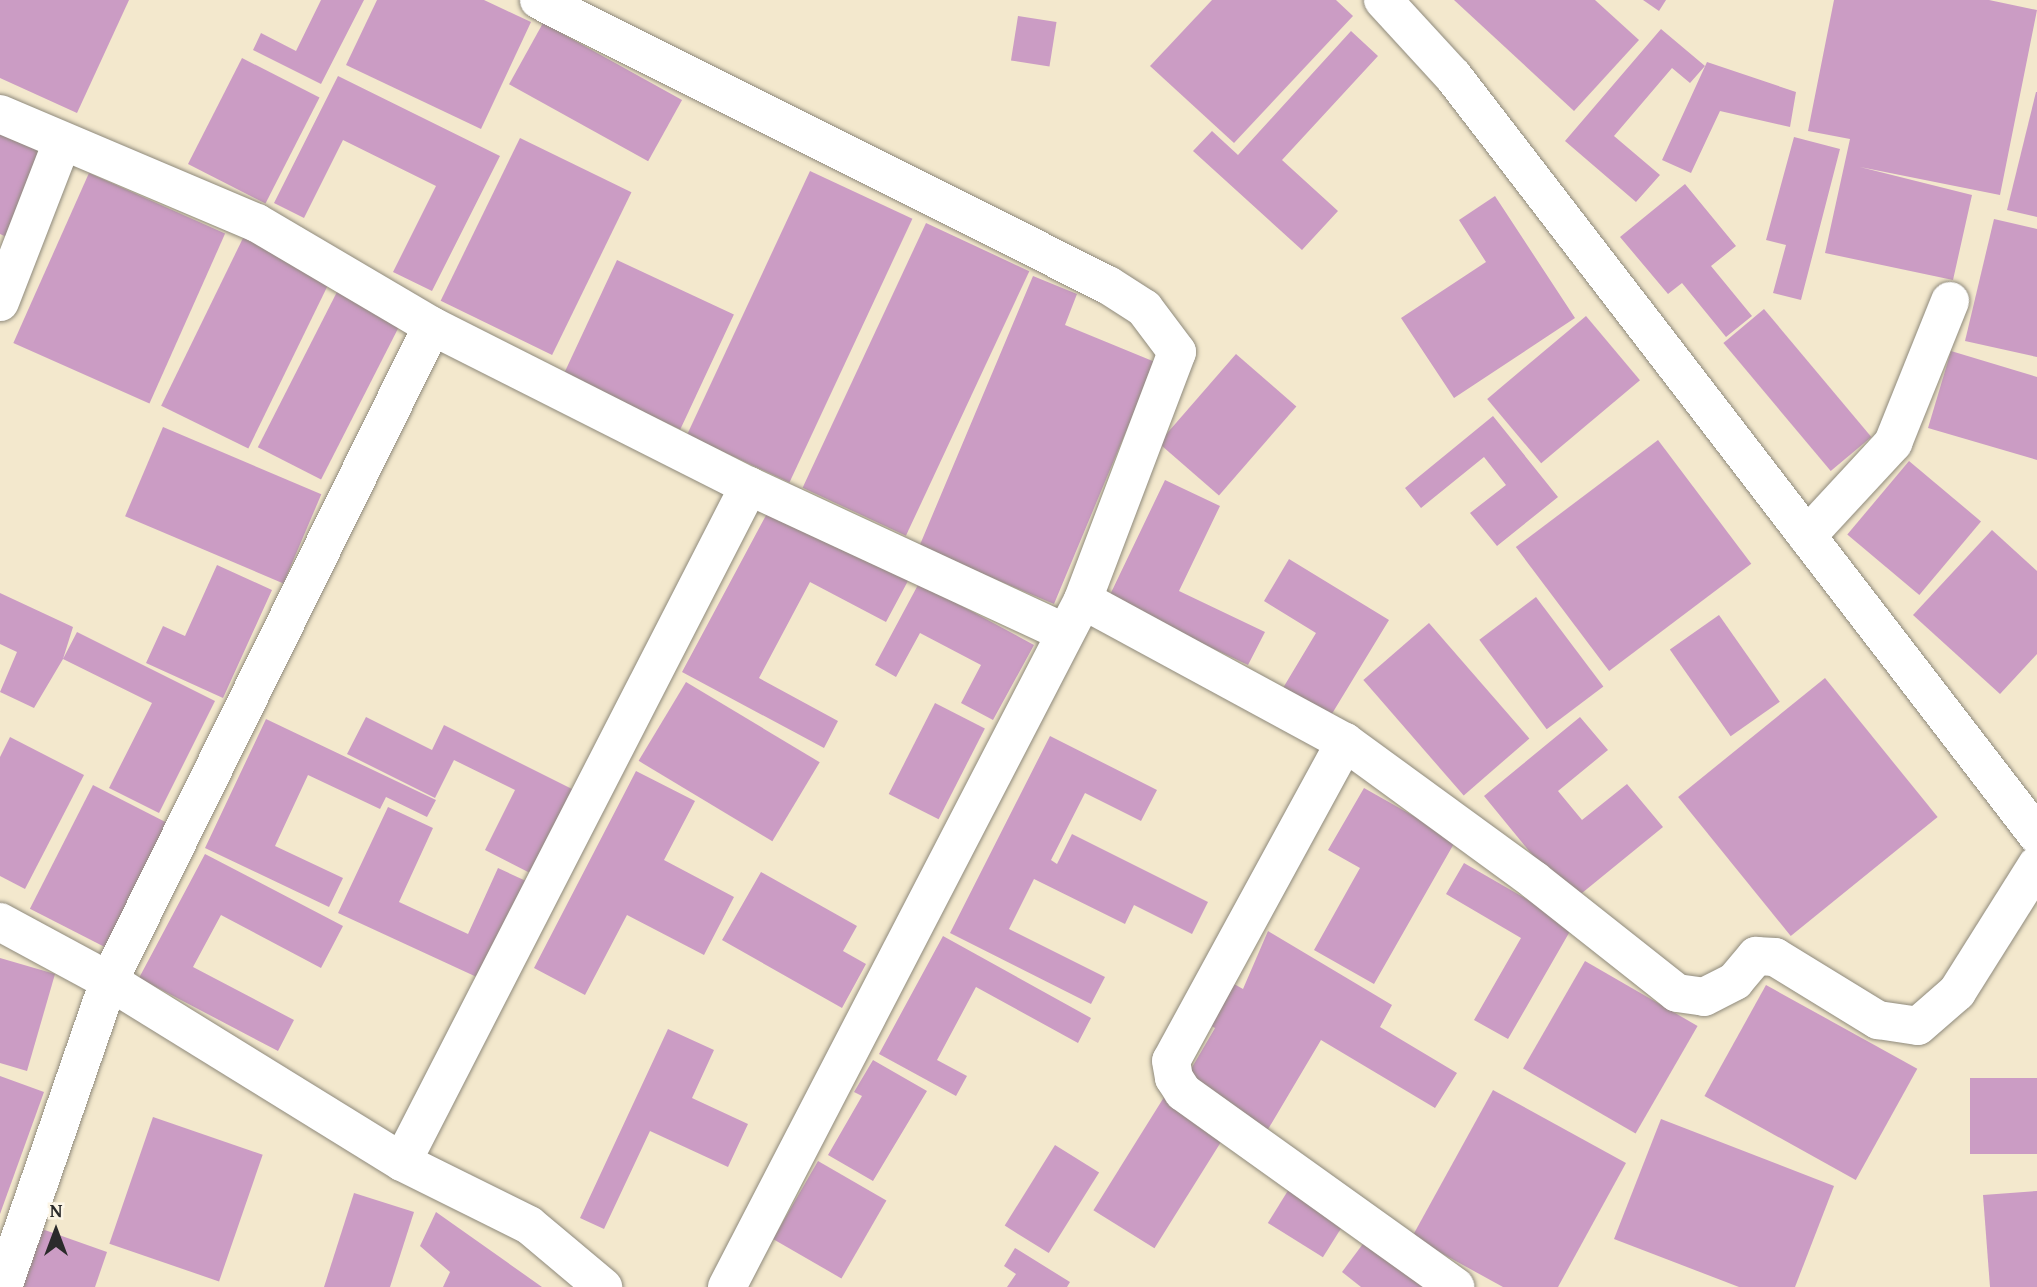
<!DOCTYPE html>
<style>
body{margin:0}
#map{position:relative;width:2037px;height:1287px;overflow:hidden;background:#f3e8cd;font-family:"Gentium Book Plus",serif}
div>[style]{position:absolute}
.building>*{inset:0;background:#cb9cc4;transform-origin:0 0}
.roads{filter:drop-shadow(0 0 2px #8f8a7c) drop-shadow(0 0 2px #8f8a7c)}
.minor>*{height:38px;margin:-19px;padding:0 19px;transform-origin:19px;border-radius:19px;background:#fff}
.major>*{height:38px;margin:-19px;padding:0 19px;transform-origin:19px;border-radius:19px;background:#fff}
span{translate:-50% -50%;white-space:nowrap;text-align:center;line-height:1.15;-webkit-text-stroke:5px #fcf5e5;paint-order:stroke}
.north{position:absolute;left:21px;top:1196px;width:70px;height:70px;-webkit-text-stroke:5px #fcf5e5;paint-order:stroke;rotate:0deg;font-size:19px;font-weight:700;line-height:28px;text-align:center;color:#2b2b2b}
.north::after{content:'';display:block;margin:auto;width:24px;height:32px;background:#2b2b2b;clip-path:polygon(50% 0,100% 100%,50% 72%,0 100%)}
</style>
<div id="map">
<div class="building">
<div style="clip-path:polygon(0 0,129px 0,77px 113px,0 78px)"></div>
<div style="clip-path:polygon(321px 0,364px 0,321px 84px,253px 50px,261px 33px,296px 51px)"></div>
<div style="clip-path:polygon(377px 0,484px 0,531px 22px,481px 129px,346px 65px)"></div>
<div style="clip-path:polygon(1212px 0,1336px 0,1353px 16px,1234px 143px,1150px 66px)"></div>
<div style="clip-path:polygon(1454px 0,1595px 0,1639px 40px,1574px 111px)"></div>
<div style="clip-path:polygon(1643px 0,1666px 0,1659px 11px)"></div>
<div style="clip-path:polygon(1834px 0,1989px 0,2037px 10px,2000px 195px,1860px 167px,1972px 195px,1953px 280px,1825px 253px,1850px 139px,1808px 131px)"></div>
<div style="left:1018px;top:16px;width:39px;height:45px;rotate:9deg"></div>
<div style="left:543px;top:23px;width:159px;height:70px;rotate:29deg"></div>
<div style="clip-path:polygon(1661px 29px,1705px 66px,1690px 83px,1672px 68px,1614px 136px,1660px 175px,1636px 202px,1565px 141px)"></div>
<div style="clip-path:polygon(1351px 31px,1378px 56px,1282px 160px,1338px 211px,1302px 250px,1193px 151px,1212px 131px,1238px 155px)"></div>
<div style="left:242px;top:58px;width:87px;height:119px;rotate:27deg"></div>
<div style="clip-path:polygon(1707px 62px,1796px 92px,1790px 127px,1720px 111px,1691px 173px,1662px 160px)"></div>
<div style="clip-path:polygon(338px 76px,500px 156px,432px 291px,393px 272px,436px 186px,343px 140px,304px 218px,274px 203px)"></div>
<div style="clip-path:polygon(2036px 92px,2037px 92px,2037px 217px,2007px 210px)"></div>
<div style="clip-path:polygon(0 126px,50px 148px,11px 239px,0 234px)"></div>
<div style="clip-path:polygon(1794px 137px,1840px 149px,1801px 300px,1773px 293px,1786px 245px,1766px 240px)"></div>
<div style="left:520px;top:138px;width:124px;height:181px;rotate:26deg"></div>
<div style="left:810px;top:171px;width:113px;height:291px;rotate:25deg"></div>
<div style="left:89px;top:173px;width:149px;height:186px;rotate:24deg"></div>
<div style="clip-path:polygon(1685px 184px,1736px 246px,1711px 266px,1752px 316px,1726px 337px,1682px 283px,1668px 294px,1620px 237px)"></div>
<div style="clip-path:polygon(1495px 196px,1575px 318px,1454px 398px,1401px 318px,1486px 262px,1459px 220px)"></div>
<div style="clip-path:polygon(1994px 219px,2037px 229px,2037px 357px,1965px 341px)"></div>
<div style="left:926px;top:223px;width:114px;height:292px;rotate:25deg"></div>
<div style="left:244px;top:236px;width:97px;height:189px;rotate:26deg"></div>
<div style="left:617px;top:260px;width:129px;height:127px;rotate:25deg"></div>
<div style="clip-path:polygon(1033px 276px,1077px 294px,1065px 325px,1155px 362px,1054px 604px,919px 547px)"></div>
<div style="left:340px;top:286px;width:71px;height:181px;rotate:27deg"></div>
<div style="left:1764px;top:309px;width:167px;height:53px;rotate:50deg"></div>
<div style="left:1586px;top:316px;width:84px;height:129px;rotate:50deg"></div>
<div style="clip-path:polygon(1951px 351px,2037px 377px,2037px 460px,1928px 428px)"></div>
<div style="left:1236px;top:354px;width:80px;height:118px;rotate:41deg"></div>
<div style="clip-path:polygon(1493px 416px,1558px 497px,1497px 546px,1470px 513px,1506px 485px,1484px 457px,1421px 508px,1405px 488px)"></div>
<div style="left:163px;top:427px;width:172px;height:97px;rotate:23deg"></div>
<div style="left:1658px;top:440px;width:155px;height:178px;rotate:53deg"></div>
<div style="left:1909px;top:461px;width:94px;height:96px;rotate:40deg"></div>
<div style="clip-path:polygon(1165px 480px,1220px 506px,1179px 591px,1265px 632px,1248px 665px,1108px 599px)"></div>
<div style="clip-path:polygon(771px 506px,909px 579px,886px 622px,810px 582px,759px 678px,838px 721px,824px 748px,682px 672px)"></div>
<div style="clip-path:polygon(1992px 530px,2037px 571px,2037px 654px,2000px 694px,1913px 615px)"></div>
<div style="clip-path:polygon(1289px 559px,1389px 620px,1330px 717px,1283px 688px,1316px 633px,1264px 601px)"></div>
<div style="clip-path:polygon(217px 565px,272px 590px,223px 698px,146px 663px,163px 626px,185px 636px)"></div>
<div style="clip-path:polygon(919px 583px,1034px 645px,993px 720px,961px 703px,981px 665px,920px 633px,896px 677px,875px 665px)"></div>
<div style="clip-path:polygon(0 593px,73px 627px,63px 659px,77px 632px,215px 701px,159px 813px,109px 788px,152px 703px,63px 659px,34px 708px,0 692px,17px 652px,0 644px)"></div>
<div style="left:1536px;top:597px;width:112px;height:71px;rotate:53deg"></div>
<div style="left:1719px;top:615px;width:106px;height:60px;rotate:55deg"></div>
<div style="left:1429px;top:623px;width:153px;height:87px;rotate:49deg"></div>
<div style="left:1825px;top:678px;width:179px;height:189px;rotate:51deg"></div>
<div style="left:686px;top:682px;width:156px;height:92px;rotate:31deg"></div>
<div style="left:935px;top:703px;width:56px;height:102px;rotate:27deg"></div>
<div style="clip-path:polygon(366px 717px,432px 750px,444px 725px,574px 790px,532px 874px,485px 850px,515px 790px,454px 760px,435px 798px,347px 754px)"></div>
<div style="clip-path:polygon(1580px 717px,1608px 750px,1558px 791px,1582px 820px,1627px 784px,1663px 827px,1571px 902px,1484px 796px)"></div>
<div style="clip-path:polygon(266px 719px,436px 800px,427px 817px,386px 797px,380px 809px,308px 775px,275px 846px,343px 878px,329px 907px,205px 848px)"></div>
<div style="clip-path:polygon(1050px 736px,1157px 790px,1141px 821px,1085px 793px,1051px 860px,1057px 864px,1072px 834px,1208px 902px,1192px 934px,1134px 905px,1125px 924px,1034px 879px,1009px 929px,1105px 977px,1091px 1004px,950px 933px)"></div>
<div style="clip-path:polygon(10px 737px,84px 775px,25px 889px,0 876px,0 757px)"></div>
<div style="clip-path:polygon(636px 771px,695px 801px,664px 860px,734px 897px,704px 955px,627px 915px,585px 995px,534px 968px)"></div>
<div style="left:93px;top:785px;width:84px;height:139px;rotate:27deg"></div>
<div style="clip-path:polygon(1364px 788px,1456px 840px,1374px 984px,1314px 950px,1360px 868px,1328px 850px)"></div>
<div style="clip-path:polygon(388px 807px,433px 828px,399px 902px,468px 934px,498px 868px,526px 881px,481px 979px,338px 913px)"></div>
<div style="clip-path:polygon(205px 854px,343px 926px,321px 968px,221px 915px,193px 967px,294px 1020px,278px 1051px,139px 978px)"></div>
<div style="clip-path:polygon(1464px 863px,1573px 926px,1508px 1039px,1474px 1020px,1521px 938px,1446px 894px)"></div>
<div style="clip-path:polygon(761px 872px,857px 926px,843px 951px,866px 964px,842px 1008px,722px 940px)"></div>
<div style="clip-path:polygon(1268px 931px,1392px 1005px,1380px 1027px,1457px 1073px,1435px 1108px,1321px 1040px,1267px 1131px,1184px 1081px,1215px 1028px,1202px 1021px,1227px 980px,1243px 989px)"></div>
<div style="clip-path:polygon(943px 936px,1091px 1018px,1078px 1043px,976px 987px,937px 1060px,967px 1076px,956px 1096px,879px 1054px)"></div>
<div style="clip-path:polygon(0 958px,55px 974px,27px 1071px,0 1063px)"></div>
<div style="left:1585px;top:961px;width:130px;height:124px;rotate:30deg"></div>
<div style="left:1766px;top:985px;width:173px;height:127px;rotate:29deg"></div>
<div style="clip-path:polygon(668px 1029px,714px 1050px,692px 1098px,748px 1124px,728px 1167px,650px 1131px,604px 1229px,580px 1218px)"></div>
<div style="clip-path:polygon(873px 1060px,927px 1091px,873px 1181px,828px 1155px,862px 1096px,854px 1092px)"></div>
<div style="clip-path:polygon(0 1076px,44px 1092px,0 1214px)"></div>
<div style="left:2037px;top:1078px;width:76px;height:67px;rotate:90deg"></div>
<div style="clip-path:polygon(1493px 1090px,1626px 1163px,1558px 1287px,1503px 1287px,1412px 1237px)"></div>
<div style="left:1166px;top:1094px;width:72px;height:137px;rotate:32deg"></div>
<div style="left:153px;top:1117px;width:116px;height:134px;rotate:19deg"></div>
<div style="clip-path:polygon(1661px 1119px,1834px 1186px,1795px 1287px,1739px 1287px,1614px 1239px)"></div>
<div style="left:1055px;top:1145px;width:52px;height:95px;rotate:32deg"></div>
<div style="left:818px;top:1161px;width:79px;height:90px;rotate:30deg"></div>
<div style="left:1289px;top:1189px;width:65px;height:40px;rotate:32deg"></div>
<div style="clip-path:polygon(2037px 1191px,2037px 1287px,1990px 1287px,1983px 1195px)"></div>
<div style="clip-path:polygon(354px 1193px,414px 1212px,390px 1287px,324px 1287px)"></div>
<div style="clip-path:polygon(436px 1212px,542px 1287px,443px 1287px,450px 1272px,420px 1246px)"></div>
<div style="clip-path:polygon(42px 1229px,107px 1252px,95px 1287px,22px 1287px)"></div>
<div style="clip-path:polygon(1368px 1237px,1434px 1287px,1361px 1287px,1342px 1272px)"></div>
<div style="clip-path:polygon(1015px 1248px,1070px 1282px,1067px 1287px,1007px 1287px,1016px 1274px,1004px 1266px)"></div>
</div>
<div class="roads">
<div class="minor">
<div style="left:539px;top:0;width:636px;rotate:26.61deg"></div>
<div style="left:1108px;top:285px;width:43px;rotate:32.6deg"></div>
<div style="left:1144px;top:308px;width:55px;rotate:53.1deg"></div>
<div style="left:1177px;top:352px;width:265px;rotate:110.8deg"></div>
<div style="left:0;top:114px;width:279px;rotate:23deg"></div>
<div style="left:257px;top:223px;width:203px;rotate:30.5deg"></div>
<div style="left:432px;top:326px;width:355px;rotate:26.8deg"></div>
<div style="left:749px;top:486px;width:346px;rotate:24.9deg"></div>
<div style="left:0;top:302px;width:172px;rotate:-68.8deg"></div>
<div style="left:1807px;top:536px;width:127px;rotate:-47.2deg"></div>
<div style="left:1893px;top:443px;width:153px;rotate:-68.1deg"></div>
<div style="left:1345px;top:742px;width:234px;rotate:36.1deg"></div>
<div style="left:1534px;top:880px;width:182px;rotate:38.3deg"></div>
<div style="left:1677px;top:993px;width:27px;rotate:8deg"></div>
<div style="left:1704px;top:997px;width:35px;rotate:-27deg"></div>
<div style="left:1735px;top:981px;width:33px;rotate:-50deg"></div>
<div style="left:1756px;top:956px;width:19px;rotate:3deg"></div>
<div style="left:1775px;top:957px;width:121px;rotate:31.5deg"></div>
<div style="left:1878px;top:1020px;width:40px;rotate:8.5deg"></div>
<div style="left:1918px;top:1026px;width:52px;rotate:-41.1deg"></div>
<div style="left:1957px;top:992px;width:150px;rotate:-57.8deg"></div>
<div style="left:0;top:922px;width:124px;rotate:28.4deg"></div>
<div style="left:109px;top:981px;width:344px;rotate:31.7deg"></div>
<div style="left:402px;top:1162px;width:142px;rotate:26.4deg"></div>
<div style="left:529px;top:1225px;width:97px;rotate:40deg"></div>
<div style="left:402px;top:1162px;width:760px;rotate:-62.83deg"></div>
<div style="left:3px;top:1287px;width:324px;rotate:-70.9deg"></div>
<div style="left:109px;top:981px;width:730px;rotate:-63.75deg"></div>
<div style="left:727px;top:1287px;width:774px;rotate:-62.61deg"></div>
<div style="left:1083px;top:600px;width:298px;rotate:28.5deg"></div>
<div style="left:1345px;top:742px;width:363px;rotate:118.6deg"></div>
<div style="left:1171px;top:1061px;width:17px;rotate:80deg"></div>
<div style="left:1174px;top:1078px;width:17px;rotate:57deg"></div>
<div style="left:1183px;top:1092px;width:335px;rotate:35.6deg"></div>
</div>
<div class="major">
<div style="left:1383px;top:0;width:103px;rotate:47.4deg"></div>
<div style="left:1453px;top:76px;width:958px;rotate:52.42deg"></div>
</div>
</div>
<div class="north">N</div>
</div>
